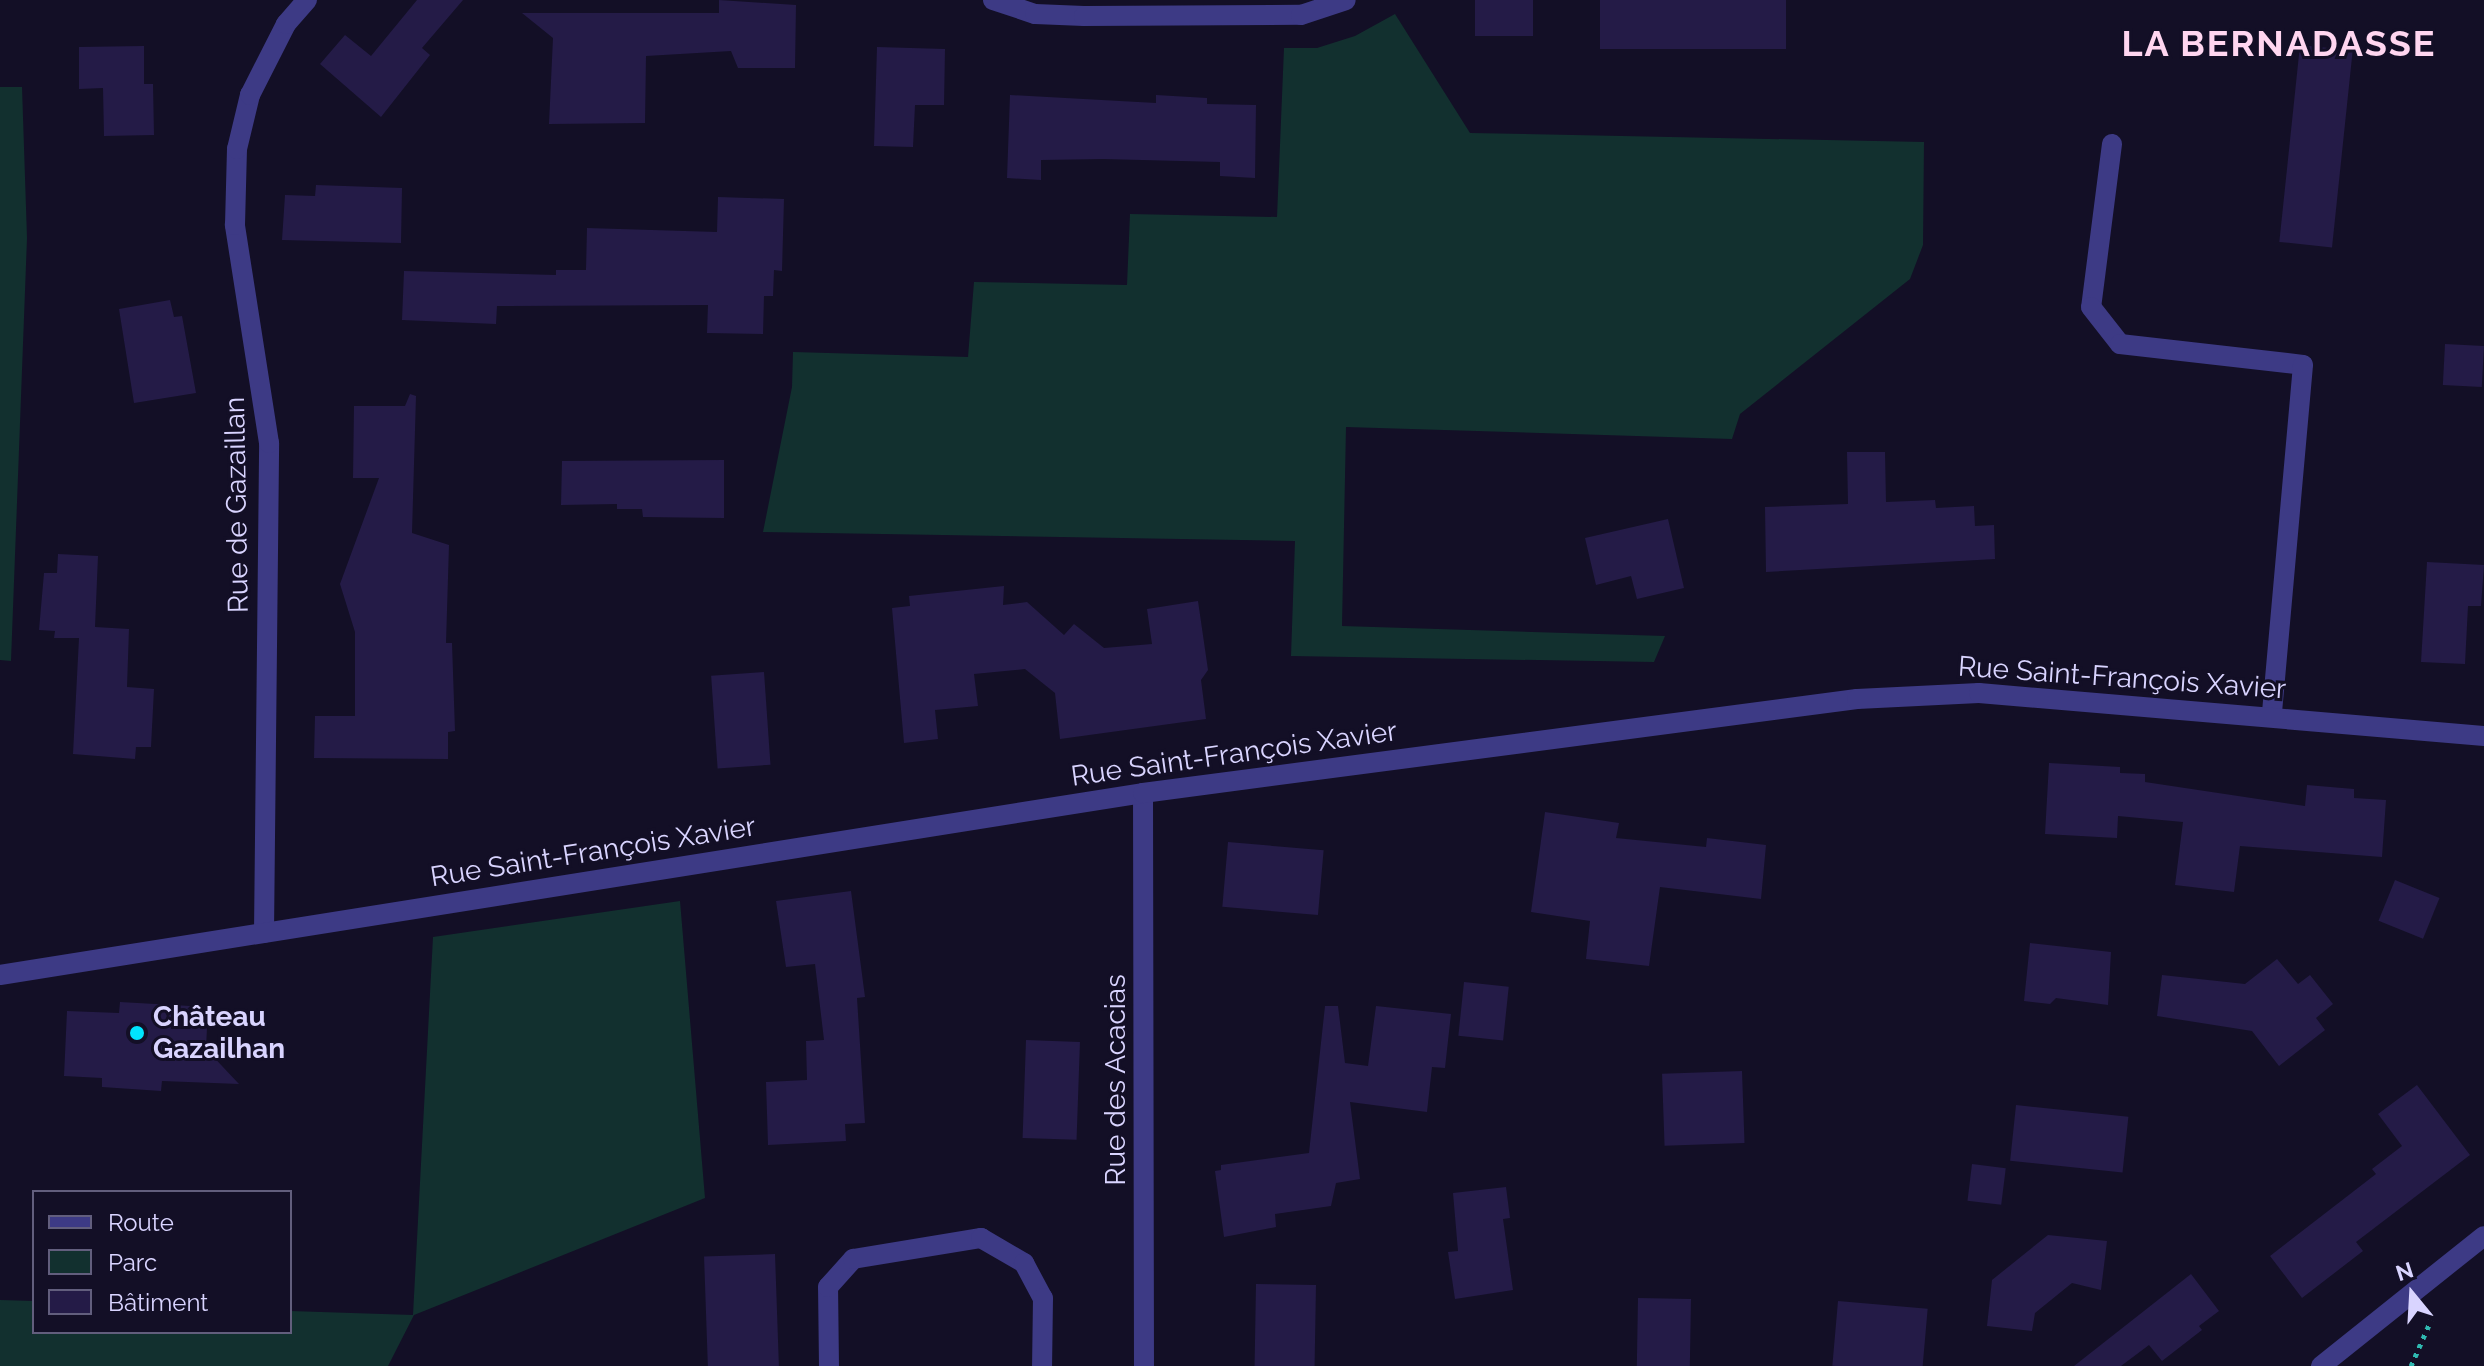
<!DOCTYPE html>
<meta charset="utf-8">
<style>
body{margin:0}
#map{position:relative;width:2484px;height:1366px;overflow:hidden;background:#130f26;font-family:Raleway,sans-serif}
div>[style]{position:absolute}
.green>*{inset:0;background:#12302f}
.building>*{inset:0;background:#241b47;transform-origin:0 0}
.path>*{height:5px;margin-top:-2.5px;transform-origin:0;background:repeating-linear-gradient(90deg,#2fb8b0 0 4px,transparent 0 10px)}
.minor>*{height:20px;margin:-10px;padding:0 10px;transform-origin:10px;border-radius:10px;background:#3d3a85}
.dots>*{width:22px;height:22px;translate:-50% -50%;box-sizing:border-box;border:4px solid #130f26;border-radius:50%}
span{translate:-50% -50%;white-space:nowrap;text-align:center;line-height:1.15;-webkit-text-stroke:6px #130f26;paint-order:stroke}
.street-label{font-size:28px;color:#d9d4ff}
.poi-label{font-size:28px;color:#d9d4ff;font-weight:700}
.left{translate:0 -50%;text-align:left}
.district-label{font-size:36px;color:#ffd6f0;font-weight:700;letter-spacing:2px}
.legend{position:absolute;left:32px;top:1190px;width:260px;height:144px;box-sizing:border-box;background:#130f26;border:2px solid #625e7d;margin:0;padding:10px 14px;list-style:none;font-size:24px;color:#d9d4ff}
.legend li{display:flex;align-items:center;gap:16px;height:40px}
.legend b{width:40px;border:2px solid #625e7d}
.north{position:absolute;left:2372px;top:1254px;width:80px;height:80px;-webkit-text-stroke:6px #130f26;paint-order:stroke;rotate:342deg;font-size:22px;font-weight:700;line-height:32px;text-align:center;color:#d9d4ff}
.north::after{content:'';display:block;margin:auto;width:28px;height:36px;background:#d9d4ff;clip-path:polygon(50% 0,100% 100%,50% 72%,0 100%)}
</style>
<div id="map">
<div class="green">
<div style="clip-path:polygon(1395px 14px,1470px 133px,1924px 142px,1923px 245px,1910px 279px,1740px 414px,1732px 439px,1346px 427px,1342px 626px,1665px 636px,1654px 662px,1291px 656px,1295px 541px,763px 532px,792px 387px,793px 352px,968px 357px,974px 282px,1127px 285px,1130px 214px,1277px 217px,1284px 48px,1317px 48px,1355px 36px)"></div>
<div style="clip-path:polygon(0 87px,22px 87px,27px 238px,11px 661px,0 660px)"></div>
<div style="clip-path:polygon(680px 901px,705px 1198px,414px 1315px,388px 1366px,0 1366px,0 1300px,34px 1301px,34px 1332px,290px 1332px,290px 1311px,413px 1315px,433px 937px)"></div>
</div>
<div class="building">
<div style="clip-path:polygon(417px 0,463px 0,422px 48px,430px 55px,381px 117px,320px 64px,345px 35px,371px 56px)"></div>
<div style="clip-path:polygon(719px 0,796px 5px,795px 68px,738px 68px,731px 51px,646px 56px,645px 123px,549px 124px,553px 38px,522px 13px,719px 13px)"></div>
<div style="left:1475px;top:0;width:58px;height:36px"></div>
<div style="left:1600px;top:0;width:186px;height:49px"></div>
<div style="left:2300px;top:45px;width:53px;height:198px;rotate:6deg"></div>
<div style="clip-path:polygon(144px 46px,144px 84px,153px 84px,154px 135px,104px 136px,103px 88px,79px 89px,79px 47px)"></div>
<div style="clip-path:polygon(877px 47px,945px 49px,944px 105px,915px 105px,913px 147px,874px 146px)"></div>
<div style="clip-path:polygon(1010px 95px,1156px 103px,1156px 95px,1207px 98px,1207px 104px,1256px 105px,1255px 178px,1220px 176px,1220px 162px,1103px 159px,1041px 160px,1041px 180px,1007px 178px)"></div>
<div style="clip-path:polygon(316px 185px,402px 188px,401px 243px,282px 240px,285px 195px,315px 196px)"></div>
<div style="clip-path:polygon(718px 197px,784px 199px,782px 271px,774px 270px,773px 296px,764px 296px,763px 334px,707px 333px,708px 305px,497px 306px,496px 324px,402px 320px,404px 271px,556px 275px,556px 270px,586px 270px,587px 228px,717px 232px)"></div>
<div style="clip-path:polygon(170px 300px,174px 317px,182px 316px,196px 393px,134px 403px,119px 309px)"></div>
<div style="left:2445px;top:344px;width:39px;height:41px;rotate:3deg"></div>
<div style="clip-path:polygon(410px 394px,416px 396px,412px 533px,449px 545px,446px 643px,452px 643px,455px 731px,448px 732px,448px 759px,314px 758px,315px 716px,355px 716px,355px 632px,340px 584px,379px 478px,353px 478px,354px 406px,405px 406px)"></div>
<div style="clip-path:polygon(1847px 452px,1885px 452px,1886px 502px,1935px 500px,1936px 508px,1974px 506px,1975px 526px,1994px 525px,1995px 559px,1766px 572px,1765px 507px,1848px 504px)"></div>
<div style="clip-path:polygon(724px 460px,724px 518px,643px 517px,642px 509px,617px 509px,617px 504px,561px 505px,562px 461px)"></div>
<div style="clip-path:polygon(1668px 519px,1684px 588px,1637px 599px,1631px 576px,1596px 585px,1585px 538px)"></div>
<div style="clip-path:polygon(58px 554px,98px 556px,95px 627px,129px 629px,127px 687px,154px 689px,151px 747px,136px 747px,135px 759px,73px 754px,79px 638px,54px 638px,55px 631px,39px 630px,44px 573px,57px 573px)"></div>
<div style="clip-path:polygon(2427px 562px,2484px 565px,2481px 606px,2468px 606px,2465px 664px,2421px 662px)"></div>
<div style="clip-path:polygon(1004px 586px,1003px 605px,1027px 602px,1064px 635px,1074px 624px,1104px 648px,1152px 644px,1147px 609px,1198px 601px,1208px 670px,1201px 680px,1206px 719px,1060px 739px,1055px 693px,1025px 669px,974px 674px,978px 706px,935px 710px,938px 739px,904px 743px,892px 608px,910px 606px,909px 596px)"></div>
<div style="left:764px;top:672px;width:93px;height:53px;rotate:86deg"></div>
<div style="clip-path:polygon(2049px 763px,2120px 767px,2120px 773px,2145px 774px,2145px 782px,2305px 806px,2307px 785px,2354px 789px,2354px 798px,2386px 800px,2382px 857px,2240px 846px,2234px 892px,2175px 885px,2183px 822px,2118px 816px,2117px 838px,2045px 834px)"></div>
<div style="clip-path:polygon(1545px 812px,1619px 823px,1616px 838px,1706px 847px,1707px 838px,1766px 845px,1761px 899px,1660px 887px,1649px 966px,1586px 959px,1590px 921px,1531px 912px)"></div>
<div style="left:1228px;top:842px;width:96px;height:65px;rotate:5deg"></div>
<div style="left:2395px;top:880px;width:48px;height:44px;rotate:22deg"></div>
<div style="clip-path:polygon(851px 891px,865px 997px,857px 998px,865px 1123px,845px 1124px,846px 1141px,768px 1145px,766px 1082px,807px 1080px,806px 1041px,824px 1040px,815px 964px,786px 967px,776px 901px)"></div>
<div style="clip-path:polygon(2030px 943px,2111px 952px,2108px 1005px,2056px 998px,2050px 1004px,2024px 1001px)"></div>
<div style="clip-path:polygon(2277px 959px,2298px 984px,2310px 975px,2333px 1004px,2316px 1018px,2325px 1030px,2279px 1066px,2252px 1031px,2157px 1016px,2162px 975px,2245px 984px)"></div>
<div style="left:1464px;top:982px;width:45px;height:54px;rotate:6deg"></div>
<div style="clip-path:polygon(120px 1002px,208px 1007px,206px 1049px,239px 1084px,162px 1081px,161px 1091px,102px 1087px,102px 1078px,64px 1076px,67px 1011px,119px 1013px)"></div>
<div style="clip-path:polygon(1325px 1006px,1338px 1006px,1345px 1063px,1368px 1066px,1376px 1006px,1451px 1014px,1445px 1068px,1432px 1067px,1427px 1112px,1350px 1102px,1360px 1179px,1336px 1183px,1331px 1206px,1275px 1214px,1276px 1227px,1224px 1237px,1215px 1171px,1221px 1170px,1221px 1165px,1309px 1153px)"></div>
<div style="left:1026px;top:1040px;width:54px;height:98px;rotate:2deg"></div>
<div style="left:1742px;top:1071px;width:72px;height:80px;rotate:88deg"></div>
<div style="clip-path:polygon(2417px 1085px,2470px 1155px,2356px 1242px,2363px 1251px,2302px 1298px,2270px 1256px,2376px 1174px,2372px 1169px,2402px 1146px,2378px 1114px)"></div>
<div style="left:2016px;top:1105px;width:113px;height:56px;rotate:6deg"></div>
<div style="left:1972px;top:1164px;width:34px;height:37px;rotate:7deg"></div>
<div style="clip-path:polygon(1506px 1187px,1510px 1218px,1503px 1219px,1513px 1290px,1455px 1299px,1448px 1252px,1458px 1251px,1453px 1193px)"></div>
<div style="clip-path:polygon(2048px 1235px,2107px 1241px,2101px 1290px,2072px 1283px,2035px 1313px,2032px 1331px,1987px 1326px,1992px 1280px)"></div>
<div style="left:775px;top:1254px;width:112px;height:71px;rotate:88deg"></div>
<div style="clip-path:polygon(2191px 1274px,2219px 1311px,2199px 1326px,2202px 1330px,2162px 1361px,2149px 1345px,2121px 1366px,2074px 1366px)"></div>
<div style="left:1256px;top:1284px;width:60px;height:82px;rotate:1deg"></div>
<div style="left:1638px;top:1298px;width:53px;height:68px;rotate:1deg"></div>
<div style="left:1838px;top:1301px;width:90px;height:65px;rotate:5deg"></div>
</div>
<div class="path">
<div style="left:2411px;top:1366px;width:50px;rotate:-66.5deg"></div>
</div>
<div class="minor">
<div style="left:993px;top:0;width:44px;rotate:18.4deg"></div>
<div style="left:1035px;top:14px;width:49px;rotate:2.3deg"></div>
<div style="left:1084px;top:16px;width:217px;rotate:-0.3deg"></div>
<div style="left:1301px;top:15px;width:47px;rotate:-18.4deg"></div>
<div style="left:2112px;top:144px;width:164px;rotate:97.3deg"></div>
<div style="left:2091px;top:307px;width:47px;rotate:51.9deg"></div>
<div style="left:2120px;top:344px;width:184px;rotate:6.5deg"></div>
<div style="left:2303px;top:365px;width:351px;rotate:95.1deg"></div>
<div style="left:1143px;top:793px;width:573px;rotate:89.9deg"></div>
<div style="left:264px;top:933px;width:490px;rotate:-89.4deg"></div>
<div style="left:269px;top:443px;width:221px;rotate:-98.9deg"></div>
<div style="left:235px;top:225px;width:76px;rotate:-88.5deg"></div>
<div style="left:237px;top:149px;width:56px;rotate:-76.5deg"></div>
<div style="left:250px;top:95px;width:80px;rotate:-63.1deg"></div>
<div style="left:286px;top:24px;width:32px;rotate:-49deg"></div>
<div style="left:0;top:975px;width:1157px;rotate:-9.05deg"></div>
<div style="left:1143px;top:793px;width:720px;rotate:-7.5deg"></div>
<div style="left:1857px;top:699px;width:122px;rotate:-2.8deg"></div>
<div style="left:1979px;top:693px;width:507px;rotate:4.87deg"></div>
<div style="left:829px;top:1366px;width:79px;rotate:-90.7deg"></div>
<div style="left:828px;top:1287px;width:38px;rotate:-48deg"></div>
<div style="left:853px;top:1259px;width:130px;rotate:-9.3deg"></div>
<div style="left:981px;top:1238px;width:50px;rotate:30.2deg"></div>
<div style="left:1024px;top:1263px;width:40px;rotate:62deg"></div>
<div style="left:1043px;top:1298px;width:68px;rotate:90.8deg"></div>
<div style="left:2321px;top:1366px;width:208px;rotate:-38.6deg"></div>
</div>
<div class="dots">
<div style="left:137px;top:1033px;background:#00e5ff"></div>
</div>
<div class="street-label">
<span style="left:237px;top:505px;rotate:-91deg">Rue de Gazaillan</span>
<span style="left:2122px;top:678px;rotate:4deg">Rue Saint-François Xavier</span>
<span style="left:1234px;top:754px;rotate:-8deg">Rue Saint-François Xavier</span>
<span style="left:593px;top:852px;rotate:-9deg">Rue Saint-François Xavier</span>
<span style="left:1116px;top:1080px;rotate:-90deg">Rue des Acacias</span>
</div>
<div class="poi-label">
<span class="left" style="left:153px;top:1033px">Château<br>Gazailhan</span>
</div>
<div class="district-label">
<span style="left:2279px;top:44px">LA BERNADASSE</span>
</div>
<ul class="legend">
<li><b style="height:10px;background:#3d3a85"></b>Route</li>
<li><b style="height:22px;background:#12302f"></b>Parc</li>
<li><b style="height:22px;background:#241b47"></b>Bâtiment</li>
</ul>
<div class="north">N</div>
</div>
